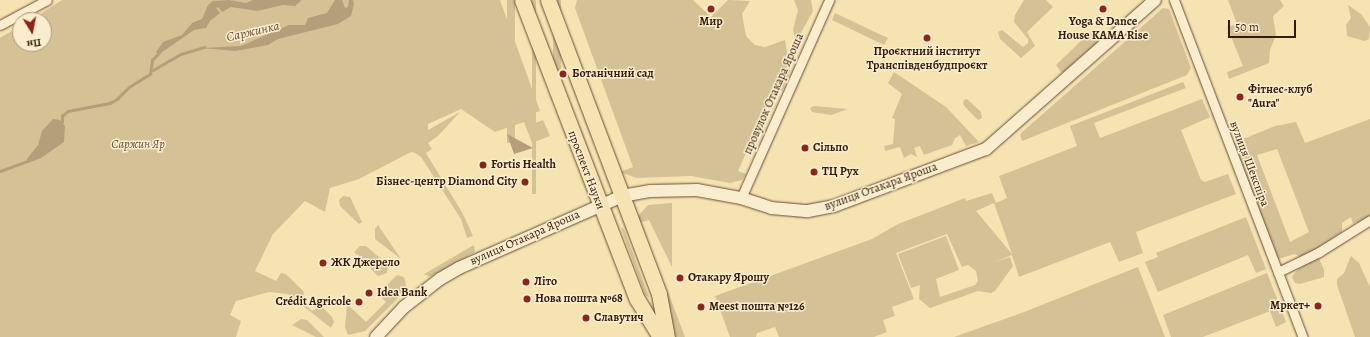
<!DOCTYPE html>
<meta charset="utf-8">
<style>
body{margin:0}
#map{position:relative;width:1370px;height:337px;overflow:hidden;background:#f6e3b2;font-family:Alegreya,serif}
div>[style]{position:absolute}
.green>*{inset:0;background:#d5c196;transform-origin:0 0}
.water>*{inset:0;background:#b49f7a}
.stream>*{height:2.5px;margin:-1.25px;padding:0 1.25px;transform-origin:1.25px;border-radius:1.25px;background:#b49f7a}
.roads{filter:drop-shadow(0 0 1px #654c36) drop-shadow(0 0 1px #654c36)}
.minor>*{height:9px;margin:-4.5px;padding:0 4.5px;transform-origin:4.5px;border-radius:4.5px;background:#f9edcd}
.tertiary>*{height:12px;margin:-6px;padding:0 6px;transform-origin:6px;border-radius:6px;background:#f9edcd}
.primary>*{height:15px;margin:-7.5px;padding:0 7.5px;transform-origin:7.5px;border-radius:7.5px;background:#f6e3b2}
.dots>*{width:11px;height:11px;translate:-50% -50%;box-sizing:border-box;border:2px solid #f9edcd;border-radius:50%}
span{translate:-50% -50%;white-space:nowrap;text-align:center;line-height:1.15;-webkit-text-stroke:3px #f9edcd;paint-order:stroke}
.poi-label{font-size:12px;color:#351a0c;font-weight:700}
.left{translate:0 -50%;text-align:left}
.right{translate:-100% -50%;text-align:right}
.street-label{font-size:12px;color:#351a0c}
.park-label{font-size:12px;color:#654c35;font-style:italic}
.water-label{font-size:13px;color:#684f38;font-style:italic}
.north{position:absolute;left:12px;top:12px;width:40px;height:40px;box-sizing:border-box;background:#f9edcd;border:1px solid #ab9980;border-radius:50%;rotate:170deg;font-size:11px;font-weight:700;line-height:16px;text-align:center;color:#351a0c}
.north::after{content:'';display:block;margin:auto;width:14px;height:18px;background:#8f2418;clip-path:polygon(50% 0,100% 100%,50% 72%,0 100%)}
.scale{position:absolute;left:1228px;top:20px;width:68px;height:18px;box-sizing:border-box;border:2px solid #351a0c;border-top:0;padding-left:5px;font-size:12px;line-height:14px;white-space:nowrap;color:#351a0c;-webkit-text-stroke:3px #f9edcd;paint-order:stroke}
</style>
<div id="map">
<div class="green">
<div style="clip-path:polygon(62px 0,500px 0,540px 111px,532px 114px,535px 123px,543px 120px,550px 136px,532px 143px,524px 122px,495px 132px,461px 109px,428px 124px,428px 130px,460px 112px,438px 136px,428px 143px,432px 149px,426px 153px,463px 214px,473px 236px,467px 238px,461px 219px,421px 157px,415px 153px,411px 152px,359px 179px,330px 188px,325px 212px,305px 201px,273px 234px,255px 271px,276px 281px,281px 273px,286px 274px,304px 292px,302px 302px,312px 311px,321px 306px,332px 317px,334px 322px,331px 328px,288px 294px,269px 292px,236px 301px,230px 315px,241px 321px,236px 337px,0 337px,0 38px,20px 26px,20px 44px,44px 44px,44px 20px,31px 20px)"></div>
<div style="left:507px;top:0;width:8px;height:143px"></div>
<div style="left:532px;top:0;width:4px;height:194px"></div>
<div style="left:553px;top:0;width:8px;height:87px"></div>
<div style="clip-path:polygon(577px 0,693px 0,711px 17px,728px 0,750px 1px,742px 14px,746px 36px,755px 45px,765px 47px,785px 40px,790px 71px,782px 91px,775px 88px,738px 171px,746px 174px,742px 180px,730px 183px,691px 176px,636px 178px,620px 172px,633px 167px,575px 8px)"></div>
<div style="clip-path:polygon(794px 0,811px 0,813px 11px,796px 42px,793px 30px,798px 10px)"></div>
<div style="clip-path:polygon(1024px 0,1046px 0,1053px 7px,1027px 32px,1035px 46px,1021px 58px,1000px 39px,998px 32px,1002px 30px,1023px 47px,1028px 43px,1028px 39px,1014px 22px,1015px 15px)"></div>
<div style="clip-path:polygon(1228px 0,1280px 0,1284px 6px,1273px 16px,1276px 35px,1270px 50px,1269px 63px,1229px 79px,1227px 72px,1243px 66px,1227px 27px,1237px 24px)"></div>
<div style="clip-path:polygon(1348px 5px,1361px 14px,1370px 27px,1369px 39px,1364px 41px,1347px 36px,1346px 25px,1351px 18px)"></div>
<div style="clip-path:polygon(1163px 8px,1169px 9px,1191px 68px,1187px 75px,1022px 141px,1020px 134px)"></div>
<div style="clip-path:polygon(835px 13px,877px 33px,888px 38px,884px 45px,832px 20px)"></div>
<div style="clip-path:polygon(1090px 32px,1098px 40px,1097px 44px,1066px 72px,1061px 72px,1056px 65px)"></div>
<div style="clip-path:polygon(894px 72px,946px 107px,979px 142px,966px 146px,960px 135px,955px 138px,952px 145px,924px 155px,920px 146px,914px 148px,917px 157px,911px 154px,904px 158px,900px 147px,885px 151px,884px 146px,893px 144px,895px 119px,892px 118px,902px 94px,888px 83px)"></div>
<div style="clip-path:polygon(evenodd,1183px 82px,1186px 88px,1094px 123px,1100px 138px,1202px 99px,1210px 117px,1181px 130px,1201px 180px,1205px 182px,1228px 174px,1236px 194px,1136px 232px,1143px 253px,1119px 262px,1110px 242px,1019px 277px,1012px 255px,995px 262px,1010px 257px,1013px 266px,995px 291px,991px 293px,978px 291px,930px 308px,919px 299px,920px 285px,911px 288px,898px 254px,946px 236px,959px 270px,936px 279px,940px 297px,975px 285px,978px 281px,976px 271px,968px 265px,962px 267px,947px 234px,896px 253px,914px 299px,892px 307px,895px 316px,883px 320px,887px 332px,874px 337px,779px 337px,775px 327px,757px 333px,756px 337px,730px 337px,715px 296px,872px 239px,898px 224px,965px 198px,966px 201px,992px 193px,996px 203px,1007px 198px,999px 176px,1077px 146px,1070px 126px,1183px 82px,994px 203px,1012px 254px,976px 211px,994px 203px)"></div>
<div style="clip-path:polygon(967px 99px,981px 112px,982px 118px,978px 120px,967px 109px,963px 104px,964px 100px)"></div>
<div style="clip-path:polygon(814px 106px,848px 109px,831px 115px,812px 112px,810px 108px)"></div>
<div style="clip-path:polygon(evenodd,1370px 119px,1370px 217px,1353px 224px,1351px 217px,1342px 223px,1342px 232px,1302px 258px,1295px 254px,1278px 259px,1231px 144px,1275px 126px,1296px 122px,1305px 143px,1370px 119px,1277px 149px,1309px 232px,1290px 242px,1257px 155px,1277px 149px)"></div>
<div style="clip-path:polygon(343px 196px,350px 197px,362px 222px,359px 224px,340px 206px,339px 200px)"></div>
<div style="clip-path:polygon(672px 203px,672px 267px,649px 220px,639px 223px,638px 216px,648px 205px)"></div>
<div style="clip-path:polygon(1246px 217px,1266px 269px,1256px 273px,1248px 255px,1158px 292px,1145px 262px,1158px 257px,1156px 253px)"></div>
<div style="clip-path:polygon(378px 225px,401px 259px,375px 239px,375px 229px)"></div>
<div style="clip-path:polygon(621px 228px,624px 229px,649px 297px,645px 295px)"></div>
<div style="clip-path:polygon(474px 245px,475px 252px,430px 277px,424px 274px)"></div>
<div style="clip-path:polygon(360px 246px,366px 246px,388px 265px,387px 273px,378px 276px,354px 252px)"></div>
<div style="clip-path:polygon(1318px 256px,1324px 270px,1324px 277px,1300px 284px,1295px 283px,1292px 277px,1297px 270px)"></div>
<div style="clip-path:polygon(1351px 256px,1359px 263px,1370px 287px,1370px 337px,1355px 337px,1337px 285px,1337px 279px,1344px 273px)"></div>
<div style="clip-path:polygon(1138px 267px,1165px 337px,954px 337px,1024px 312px)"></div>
<div style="clip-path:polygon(1267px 273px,1286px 322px,1276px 327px,1270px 311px,1203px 337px,1171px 337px,1163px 315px)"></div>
<div style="clip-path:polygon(397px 275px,404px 277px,407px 289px,365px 331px,348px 335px,345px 327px,347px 304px,366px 322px,386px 302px,378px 294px)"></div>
<div style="clip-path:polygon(668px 292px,685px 337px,672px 337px,663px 294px)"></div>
<div style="clip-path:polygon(301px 319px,307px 320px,324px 337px,316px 337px,292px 325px)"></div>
</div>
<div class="water">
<div style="clip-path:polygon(229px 0,246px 3px,253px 0,302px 0,295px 6px,283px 5px,257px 11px,231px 7px,222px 12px,218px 7px,216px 8px,220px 13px,210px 21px,206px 28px,194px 30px,158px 55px,156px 52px,163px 42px,182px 35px,192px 23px,202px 19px,208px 5px,213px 1px)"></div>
<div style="clip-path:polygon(335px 0,342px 0,345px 8px,348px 7px,349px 0,353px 0,354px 4px,351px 16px,338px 24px,278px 39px,268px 45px,235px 51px,201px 48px,241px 46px,289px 25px,305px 25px,308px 18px,327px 13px)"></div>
<div style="clip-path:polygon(53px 119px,60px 120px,65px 126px,64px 142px,41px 158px,28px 163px,27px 159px,38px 145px,42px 131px)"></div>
<div style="clip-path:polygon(507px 134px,533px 148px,514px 154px)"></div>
</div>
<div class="stream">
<div style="left:153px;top:70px;width:32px;rotate:-30deg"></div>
<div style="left:181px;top:54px;width:24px;rotate:-17deg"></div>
<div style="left:62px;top:122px;width:6px;rotate:-90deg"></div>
<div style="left:62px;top:116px;width:8px;rotate:-40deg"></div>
<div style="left:68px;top:111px;width:43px;rotate:-10.8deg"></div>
<div style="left:110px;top:103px;width:8px;rotate:-30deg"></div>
<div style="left:117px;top:99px;width:17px;rotate:-45deg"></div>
<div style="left:129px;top:87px;width:25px;rotate:-32deg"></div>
<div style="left:150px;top:74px;width:14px;rotate:-82deg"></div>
<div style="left:152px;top:60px;width:10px;rotate:-45deg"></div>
<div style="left:0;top:171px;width:29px;rotate:-20deg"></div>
</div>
<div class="roads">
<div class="minor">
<div style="left:1174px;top:0;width:361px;rotate:69.1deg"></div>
<div style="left:0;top:25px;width:53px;rotate:-28deg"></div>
<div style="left:741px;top:198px;width:217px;rotate:-66deg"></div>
<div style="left:1278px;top:272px;width:46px;rotate:-26deg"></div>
<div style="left:1319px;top:252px;width:60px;rotate:-32.1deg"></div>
</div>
<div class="tertiary">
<div style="left:376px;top:337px;width:41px;rotate:-47deg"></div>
<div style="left:404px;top:307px;width:46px;rotate:-37.9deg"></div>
<div style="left:440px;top:279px;width:22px;rotate:-30deg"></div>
<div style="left:459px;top:268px;width:178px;rotate:-23.8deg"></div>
<div style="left:622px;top:196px;width:29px;rotate:-10deg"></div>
<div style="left:651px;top:191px;width:46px;rotate:-1.2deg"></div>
<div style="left:697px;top:190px;width:45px;rotate:10.3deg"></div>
<div style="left:741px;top:198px;width:32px;rotate:18deg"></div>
<div style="left:771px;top:208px;width:37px;rotate:5deg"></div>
<div style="left:808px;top:211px;width:26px;rotate:-11deg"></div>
<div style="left:834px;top:206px;width:162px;rotate:-20.6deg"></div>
<div style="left:986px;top:149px;width:225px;rotate:-41.4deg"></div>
</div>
<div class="primary">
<div style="left:522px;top:0;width:320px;rotate:69deg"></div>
<div style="left:637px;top:299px;width:44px;rotate:58.8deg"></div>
<div style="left:548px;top:0;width:314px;rotate:69.3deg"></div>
<div style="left:659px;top:294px;width:44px;rotate:79.5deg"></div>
</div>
</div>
<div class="dots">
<div style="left:711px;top:9px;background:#8f2418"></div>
<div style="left:1103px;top:9px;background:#8f2418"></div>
<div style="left:927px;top:38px;background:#8f2418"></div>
<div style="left:563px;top:74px;background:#8f2418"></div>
<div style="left:1240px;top:97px;background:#8f2418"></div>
<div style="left:805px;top:148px;background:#8f2418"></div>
<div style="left:483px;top:165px;background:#8f2418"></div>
<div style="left:814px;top:172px;background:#8f2418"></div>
<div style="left:525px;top:182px;background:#8f2418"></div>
<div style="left:323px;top:263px;background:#8f2418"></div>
<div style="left:680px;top:278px;background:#8f2418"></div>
<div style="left:526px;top:282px;background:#8f2418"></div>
<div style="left:369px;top:293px;background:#8f2418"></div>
<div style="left:527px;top:299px;background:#8f2418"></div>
<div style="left:359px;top:302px;background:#8f2418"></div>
<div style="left:1318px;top:306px;background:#8f2418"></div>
<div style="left:701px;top:307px;background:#8f2418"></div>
<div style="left:586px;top:318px;background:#8f2418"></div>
</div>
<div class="poi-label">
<span style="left:711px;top:22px">Мир</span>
<span style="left:1103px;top:29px">Yoga &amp; Dance<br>House KAMA Rise</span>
<span style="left:927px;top:59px">Проєктний інститут<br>Транспівденбудпроєкт</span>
<span class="left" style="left:572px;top:74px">Ботанічний сад</span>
<span class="left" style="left:1248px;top:97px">Фітнес-клуб<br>"Aura"</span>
<span class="left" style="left:813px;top:148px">Сільпо</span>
<span class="left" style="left:491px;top:165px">Fortis Health</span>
<span class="left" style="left:822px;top:172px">ТЦ Рух</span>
<span class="right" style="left:517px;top:182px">Бізнес-центр Diamond City</span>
<span class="left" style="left:331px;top:263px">ЖК Джерело</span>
<span class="left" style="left:688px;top:278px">Отакару Ярошу</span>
<span class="left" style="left:534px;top:282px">Літо</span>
<span class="left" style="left:377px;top:293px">Idea Bank</span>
<span class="left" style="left:535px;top:299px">Нова пошта №68</span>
<span class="right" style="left:351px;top:302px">Crédit Agricole</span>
<span class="right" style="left:1310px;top:306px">Мркет+</span>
<span class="left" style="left:709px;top:307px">Meest пошта №126</span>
<span class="left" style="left:594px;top:318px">Славутич</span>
</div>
<div class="street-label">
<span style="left:774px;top:94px;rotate:-66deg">провулок Отакара Яроша</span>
<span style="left:1249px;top:164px;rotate:69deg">вулиця Шекспіра</span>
<span style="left:586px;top:170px;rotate:69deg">проспект Науки</span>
<span style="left:881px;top:187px;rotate:-20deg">вулиця Отакара Яроша</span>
<span style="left:525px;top:238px;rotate:-24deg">вулиця Отакара Яроша</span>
</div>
<div class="park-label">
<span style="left:138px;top:145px">Саржин Яр</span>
</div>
<div class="water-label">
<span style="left:253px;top:32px;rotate:-13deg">Саржинка</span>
</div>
<div class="north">Пн</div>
<div class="scale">50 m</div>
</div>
